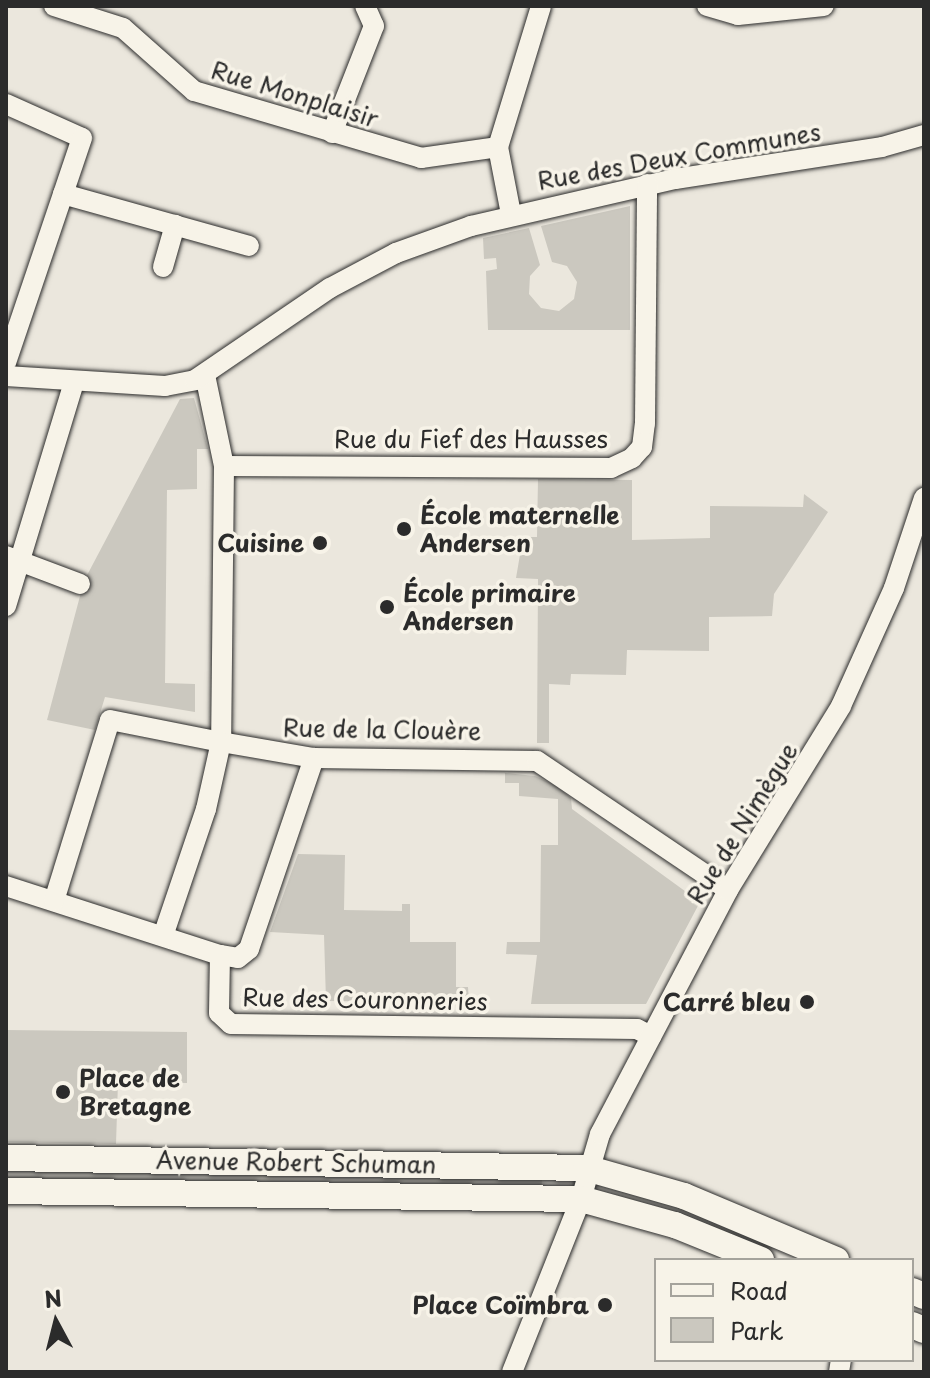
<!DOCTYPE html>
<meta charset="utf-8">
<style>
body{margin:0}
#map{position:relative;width:930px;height:1378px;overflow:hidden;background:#ebe7dd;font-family:"Playpen Sans",sans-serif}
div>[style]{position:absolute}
.green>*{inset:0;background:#cbc8bf;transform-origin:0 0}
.roads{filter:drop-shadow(0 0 2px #2b2b2b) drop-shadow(0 0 2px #2b2b2b)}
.minor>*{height:20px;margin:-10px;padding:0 10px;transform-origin:10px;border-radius:10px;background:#f7f3e8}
.major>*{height:26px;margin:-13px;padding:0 13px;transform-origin:13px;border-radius:13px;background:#f7f3e8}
.dots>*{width:22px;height:22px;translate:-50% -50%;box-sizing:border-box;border:4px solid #f7f3e8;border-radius:50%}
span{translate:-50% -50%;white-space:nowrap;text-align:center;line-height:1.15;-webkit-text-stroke:7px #f7f3e8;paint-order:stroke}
.street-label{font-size:24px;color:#2b2b2b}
.poi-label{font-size:24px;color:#2b2b2b;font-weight:700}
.left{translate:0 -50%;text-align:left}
.right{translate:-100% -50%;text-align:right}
.frame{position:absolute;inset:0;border:8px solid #2b2b2b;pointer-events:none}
.legend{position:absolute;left:654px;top:1258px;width:260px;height:104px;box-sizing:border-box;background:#f7f3e8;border:2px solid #a5a39c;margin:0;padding:10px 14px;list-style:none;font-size:24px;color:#2b2b2b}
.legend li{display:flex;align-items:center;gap:16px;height:40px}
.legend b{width:40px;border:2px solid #a5a39c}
.north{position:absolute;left:16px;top:1282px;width:80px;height:80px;-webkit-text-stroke:6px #f7f3e8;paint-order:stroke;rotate:353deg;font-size:22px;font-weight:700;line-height:32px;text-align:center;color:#2b2b2b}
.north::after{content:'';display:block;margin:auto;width:28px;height:36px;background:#2b2b2b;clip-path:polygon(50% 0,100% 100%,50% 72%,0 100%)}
</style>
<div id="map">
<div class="green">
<div style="clip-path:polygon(630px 206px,630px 330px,488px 330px,486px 271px,497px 269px,496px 258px,484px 259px,483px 238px,529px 228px,540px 265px,530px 276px,529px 294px,541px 308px,559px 311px,574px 299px,577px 282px,567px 266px,552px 262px,541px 226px)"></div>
<div style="clip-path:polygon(194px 398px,208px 449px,197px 449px,197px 489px,167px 490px,165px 683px,195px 684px,195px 712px,105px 697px,95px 730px,47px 720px,84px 581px,180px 399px)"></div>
<div style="clip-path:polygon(538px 479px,632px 480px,632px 540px,710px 538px,710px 506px,803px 507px,804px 494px,828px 512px,774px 594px,772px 616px,709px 617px,709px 651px,627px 650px,626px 675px,571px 674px,570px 685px,549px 684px,549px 743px,537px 743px,538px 579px,516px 578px,523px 537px,537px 537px)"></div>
<div style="clip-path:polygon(505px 773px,535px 776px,555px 785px,571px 798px,572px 809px,700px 902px,646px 1004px,531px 1004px,537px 955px,506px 954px,507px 942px,540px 942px,541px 845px,558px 845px,558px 799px,519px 796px,519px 783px,505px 783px)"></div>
<div style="clip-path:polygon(298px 854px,345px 855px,344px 910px,402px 911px,402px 904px,410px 904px,410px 942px,456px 942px,456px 987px,468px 987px,469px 1002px,326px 1001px,324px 935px,270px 932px)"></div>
<div style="clip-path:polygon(6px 1030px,187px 1032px,187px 1083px,118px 1082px,116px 1144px,6px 1142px)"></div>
<div style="left:6px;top:1167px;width:536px;height:18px;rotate:1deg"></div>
</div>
<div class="roads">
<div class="minor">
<div style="left:54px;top:6px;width:72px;rotate:17.7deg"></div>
<div style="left:123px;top:28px;width:95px;rotate:41.6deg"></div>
<div style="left:194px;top:91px;width:237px;rotate:16.4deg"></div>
<div style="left:421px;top:158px;width:78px;rotate:-8.1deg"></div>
<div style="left:707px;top:6px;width:32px;rotate:16deg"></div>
<div style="left:738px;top:15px;width:86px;rotate:-6deg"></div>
<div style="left:6px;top:104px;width:83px;rotate:24.1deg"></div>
<div style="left:82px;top:138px;width:237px;rotate:108.7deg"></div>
<div style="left:332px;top:133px;width:115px;rotate:-68.6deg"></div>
<div style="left:374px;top:26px;width:22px;rotate:-114deg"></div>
<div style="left:63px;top:194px;width:193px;rotate:15.6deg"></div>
<div style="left:511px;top:214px;width:68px;rotate:-101deg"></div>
<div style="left:498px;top:147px;width:147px;rotate:-73deg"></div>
<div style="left:163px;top:267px;width:44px;rotate:-74.1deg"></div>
<div style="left:205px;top:375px;width:93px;rotate:78.2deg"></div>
<div style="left:224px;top:466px;width:276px;rotate:90.6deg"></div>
<div style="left:221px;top:742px;width:94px;rotate:9.8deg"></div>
<div style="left:314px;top:758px;width:223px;rotate:0.8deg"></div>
<div style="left:537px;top:761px;width:230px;rotate:34deg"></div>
<div style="left:6px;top:376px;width:159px;rotate:3.6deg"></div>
<div style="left:165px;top:386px;width:31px;rotate:-11deg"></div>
<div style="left:195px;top:380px;width:163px;rotate:-34.3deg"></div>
<div style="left:330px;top:288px;width:75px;rotate:-27.9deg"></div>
<div style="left:396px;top:253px;width:80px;rotate:-19.8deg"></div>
<div style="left:471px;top:226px;width:209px;rotate:-13deg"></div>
<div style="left:675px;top:179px;width:209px;rotate:-8.8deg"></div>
<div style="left:882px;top:147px;width:44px;rotate:-15.9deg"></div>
<div style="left:224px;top:466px;width:387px;rotate:0.3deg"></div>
<div style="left:611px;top:468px;width:23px;rotate:-25deg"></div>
<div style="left:632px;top:458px;width:15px;rotate:-48deg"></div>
<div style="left:642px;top:447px;width:23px;rotate:-83deg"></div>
<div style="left:645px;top:424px;width:240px;rotate:-89.5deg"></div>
<div style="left:6px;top:556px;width:79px;rotate:20.7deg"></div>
<div style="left:6px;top:606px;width:234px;rotate:-73.1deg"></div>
<div style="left:6px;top:886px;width:225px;rotate:17.9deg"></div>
<div style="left:220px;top:955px;width:58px;rotate:91deg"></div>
<div style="left:219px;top:1013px;width:16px;rotate:43deg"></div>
<div style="left:231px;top:1024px;width:406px;rotate:0.7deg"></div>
<div style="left:637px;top:1029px;width:16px;rotate:27deg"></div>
<div style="left:54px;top:901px;width:189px;rotate:-72.8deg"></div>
<div style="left:110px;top:720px;width:113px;rotate:11.2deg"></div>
<div style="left:221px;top:742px;width:69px;rotate:102.6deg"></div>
<div style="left:206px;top:809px;width:134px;rotate:108.7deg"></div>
<div style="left:220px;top:955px;width:18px;rotate:9deg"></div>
<div style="left:238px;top:958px;width:14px;rotate:-39deg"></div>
<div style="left:249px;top:949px;width:202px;rotate:-71.2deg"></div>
<div style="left:512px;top:1372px;width:186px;rotate:-68.3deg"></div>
<div style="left:581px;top:1199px;width:68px;rotate:-73.7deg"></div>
<div style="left:600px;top:1134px;width:276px;rotate:-62.3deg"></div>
<div style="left:728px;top:890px;width:216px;rotate:-58.4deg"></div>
<div style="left:841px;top:706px;width:129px;rotate:-65.8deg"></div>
<div style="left:894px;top:588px;width:95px;rotate:-71.6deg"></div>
<div style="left:839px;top:1372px;width:12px;rotate:-81deg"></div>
</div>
<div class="major">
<div style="left:6px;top:1158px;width:580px;rotate:0.99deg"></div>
<div style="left:586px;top:1168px;width:102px;rotate:15.9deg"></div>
<div style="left:684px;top:1196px;width:165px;rotate:22.8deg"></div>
<div style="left:6px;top:1191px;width:575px;rotate:0.8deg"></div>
<div style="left:581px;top:1199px;width:98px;rotate:15.5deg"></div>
<div style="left:675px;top:1225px;width:93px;rotate:22.1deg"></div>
<div style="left:912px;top:1291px;width:13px;rotate:23deg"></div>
<div style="left:912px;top:1325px;width:13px;rotate:23deg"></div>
</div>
</div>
<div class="dots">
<div style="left:404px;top:529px;background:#2b2b2b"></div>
<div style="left:320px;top:543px;background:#2b2b2b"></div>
<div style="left:387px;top:607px;background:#2b2b2b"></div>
<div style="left:807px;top:1002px;background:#2b2b2b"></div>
<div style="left:63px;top:1092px;background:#2b2b2b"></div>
<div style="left:605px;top:1305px;background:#2b2b2b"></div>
</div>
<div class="street-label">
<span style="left:295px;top:94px;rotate:17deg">Rue Monplaisir</span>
<span style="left:679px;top:156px;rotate:-10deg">Rue des Deux Communes</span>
<span style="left:471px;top:439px">Rue du Fief des Hausses</span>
<span style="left:382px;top:729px;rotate:1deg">Rue de la Clouère</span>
<span style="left:742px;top:823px;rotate:-58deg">Rue de Nimègue</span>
<span style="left:365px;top:999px;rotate:1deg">Rue des Couronneries</span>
<span style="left:296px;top:1162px;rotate:1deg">Avenue Robert Schuman</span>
</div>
<div class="poi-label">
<span class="left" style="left:420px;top:529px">École maternelle<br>Andersen</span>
<span class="right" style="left:304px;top:543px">Cuisine</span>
<span class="left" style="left:403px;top:607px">École primaire<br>Andersen</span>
<span class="right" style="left:791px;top:1002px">Carré bleu</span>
<span class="left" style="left:79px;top:1092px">Place de<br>Bretagne</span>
<span class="right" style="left:589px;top:1305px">Place Coïmbra</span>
</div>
<div class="frame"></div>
<ul class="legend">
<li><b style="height:10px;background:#f7f3e8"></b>Road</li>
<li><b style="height:22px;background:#cbc8bf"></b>Park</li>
</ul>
<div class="north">N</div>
</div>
